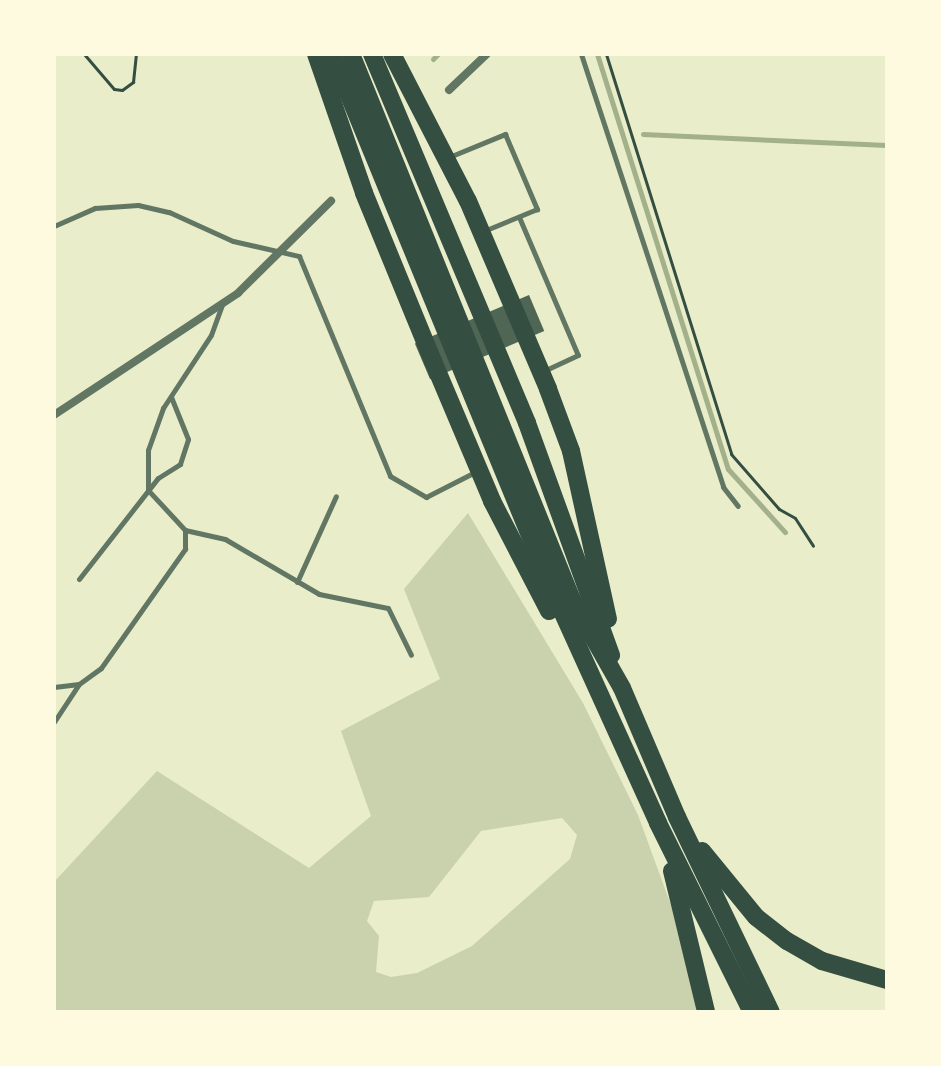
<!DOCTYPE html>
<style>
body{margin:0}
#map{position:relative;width:941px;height:1066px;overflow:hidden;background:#e9edc9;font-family:"PT Sans Narrow",sans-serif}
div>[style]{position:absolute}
.green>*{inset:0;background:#cad2ad}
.stream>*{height:5px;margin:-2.5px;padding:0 2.5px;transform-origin:2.5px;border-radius:2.5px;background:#a3b18a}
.building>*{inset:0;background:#4f6655;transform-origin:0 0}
.path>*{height:3px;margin:-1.5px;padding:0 1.5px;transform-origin:1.5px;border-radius:1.5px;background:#344e41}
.service>*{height:5px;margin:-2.5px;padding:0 2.5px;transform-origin:2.5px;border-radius:2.5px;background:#617663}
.minor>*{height:8px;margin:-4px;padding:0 4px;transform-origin:4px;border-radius:4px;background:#617663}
.motorway>*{height:18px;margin:-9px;padding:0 9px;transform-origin:9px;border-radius:9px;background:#344e41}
span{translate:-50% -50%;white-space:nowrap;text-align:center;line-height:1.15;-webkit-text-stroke:6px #fefae0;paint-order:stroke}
.frame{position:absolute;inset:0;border:56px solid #fefae0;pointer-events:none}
</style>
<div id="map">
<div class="green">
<div style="clip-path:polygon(evenodd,468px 513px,583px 703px,638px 815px,672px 908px,698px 1012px,54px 1012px,54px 882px,157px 771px,309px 868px,371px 816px,341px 731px,440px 679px,404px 589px,468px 513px,562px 818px,577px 835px,570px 859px,472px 946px,417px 973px,391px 977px,376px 972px,379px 936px,367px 921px,374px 901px,429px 897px,481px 831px,562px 818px)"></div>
</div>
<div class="stream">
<div style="left:597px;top:54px;width:435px;rotate:72.5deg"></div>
<div style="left:728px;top:469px;width:85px;rotate:47.9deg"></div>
<div style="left:433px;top:59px;width:7px;rotate:-45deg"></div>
<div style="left:643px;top:134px;width:244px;rotate:2.6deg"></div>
</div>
<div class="building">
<div style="left:529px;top:295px;width:39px;height:124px;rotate:67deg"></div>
</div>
<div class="path">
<div style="left:84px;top:54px;width:46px;rotate:49.4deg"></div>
<div style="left:114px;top:89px;width:8px;rotate:7deg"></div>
<div style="left:122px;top:90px;width:14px;rotate:-36deg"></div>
<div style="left:133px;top:82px;width:28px;rotate:-84deg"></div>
<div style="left:606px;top:54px;width:419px;rotate:72.6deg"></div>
<div style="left:731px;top:454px;width:73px;rotate:48.9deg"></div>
<div style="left:779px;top:509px;width:18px;rotate:29deg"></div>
<div style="left:795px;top:518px;width:33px;rotate:57deg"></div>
</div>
<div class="service">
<div style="left:581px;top:54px;width:456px;rotate:71.8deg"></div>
<div style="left:723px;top:487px;width:24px;rotate:52deg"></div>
<div style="left:449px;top:157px;width:61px;rotate:-22.3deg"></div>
<div style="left:505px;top:134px;width:82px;rotate:66.9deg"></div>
<div style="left:537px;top:209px;width:55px;rotate:157.6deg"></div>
<div style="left:519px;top:217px;width:150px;rotate:66.9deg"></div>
<div style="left:578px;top:355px;width:38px;rotate:155deg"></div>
<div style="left:54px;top:226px;width:45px;rotate:-23.7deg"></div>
<div style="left:95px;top:208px;width:43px;rotate:-4deg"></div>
<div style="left:138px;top:205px;width:32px;rotate:13deg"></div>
<div style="left:169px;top:212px;width:70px;rotate:24.4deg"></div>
<div style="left:233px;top:241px;width:68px;rotate:12.8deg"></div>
<div style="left:299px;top:256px;width:238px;rotate:67.5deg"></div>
<div style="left:390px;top:476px;width:42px;rotate:30.3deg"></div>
<div style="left:426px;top:497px;width:55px;rotate:-27deg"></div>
<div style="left:185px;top:530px;width:41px;rotate:12.7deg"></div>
<div style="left:225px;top:539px;width:109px;rotate:30.3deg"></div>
<div style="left:319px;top:594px;width:70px;rotate:11.5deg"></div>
<div style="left:388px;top:608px;width:52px;rotate:63.9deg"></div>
<div style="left:79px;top:579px;width:128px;rotate:-52deg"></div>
<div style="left:158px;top:478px;width:26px;rotate:-32deg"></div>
<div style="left:180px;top:464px;width:26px;rotate:-72deg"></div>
<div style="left:188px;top:439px;width:45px;rotate:-112deg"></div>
<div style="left:297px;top:582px;width:94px;rotate:-65.6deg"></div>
<div style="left:54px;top:687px;width:25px;rotate:-7deg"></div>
<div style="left:54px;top:722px;width:45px;rotate:-56.7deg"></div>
<div style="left:79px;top:684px;width:27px;rotate:-36deg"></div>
<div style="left:101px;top:668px;width:146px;rotate:-54.8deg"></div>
<div style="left:185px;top:549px;width:19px;rotate:-90deg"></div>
<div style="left:185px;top:530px;width:54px;rotate:-132.8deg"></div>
<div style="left:148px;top:490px;width:40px;rotate:-90deg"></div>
<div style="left:148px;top:450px;width:45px;rotate:-70.3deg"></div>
<div style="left:163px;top:408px;width:87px;rotate:-56.7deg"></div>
<div style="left:211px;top:335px;width:32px;rotate:-70deg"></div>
</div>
<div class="minor">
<div style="left:449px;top:90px;width:52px;rotate:-43.5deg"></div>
<div style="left:54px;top:415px;width:221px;rotate:-33.5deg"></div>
<div style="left:238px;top:293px;width:131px;rotate:-44.7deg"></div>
</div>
<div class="motorway">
<div style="left:316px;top:54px;width:147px;rotate:70.9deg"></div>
<div style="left:364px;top:193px;width:182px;rotate:67.7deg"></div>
<div style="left:433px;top:361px;width:152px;rotate:67.1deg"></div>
<div style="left:492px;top:501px;width:124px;rotate:62.6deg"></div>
<div style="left:332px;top:54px;width:578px;rotate:67.65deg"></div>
<div style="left:552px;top:589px;width:257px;rotate:65.6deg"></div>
<div style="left:658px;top:823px;width:211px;rotate:63.6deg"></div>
<div style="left:351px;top:54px;width:589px;rotate:67.96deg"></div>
<div style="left:572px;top:600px;width:101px;rotate:60.4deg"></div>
<div style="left:622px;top:688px;width:140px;rotate:66.9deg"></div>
<div style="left:677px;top:817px;width:216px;rotate:64.3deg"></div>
<div style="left:372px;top:54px;width:400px;rotate:67.2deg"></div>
<div style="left:527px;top:423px;width:247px;rotate:70.1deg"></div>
<div style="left:392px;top:54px;width:165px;rotate:62.7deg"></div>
<div style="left:468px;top:201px;width:204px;rotate:66.9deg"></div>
<div style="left:548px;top:389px;width:66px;rotate:69.6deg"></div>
<div style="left:571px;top:451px;width:172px;rotate:77.6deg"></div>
<div style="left:702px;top:851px;width:85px;rotate:50.7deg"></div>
<div style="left:756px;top:917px;width:39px;rotate:38deg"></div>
<div style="left:787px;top:941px;width:40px;rotate:29.7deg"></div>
<div style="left:822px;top:961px;width:68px;rotate:16.3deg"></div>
<div style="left:672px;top:871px;width:145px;rotate:76.4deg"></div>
</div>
<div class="frame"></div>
</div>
